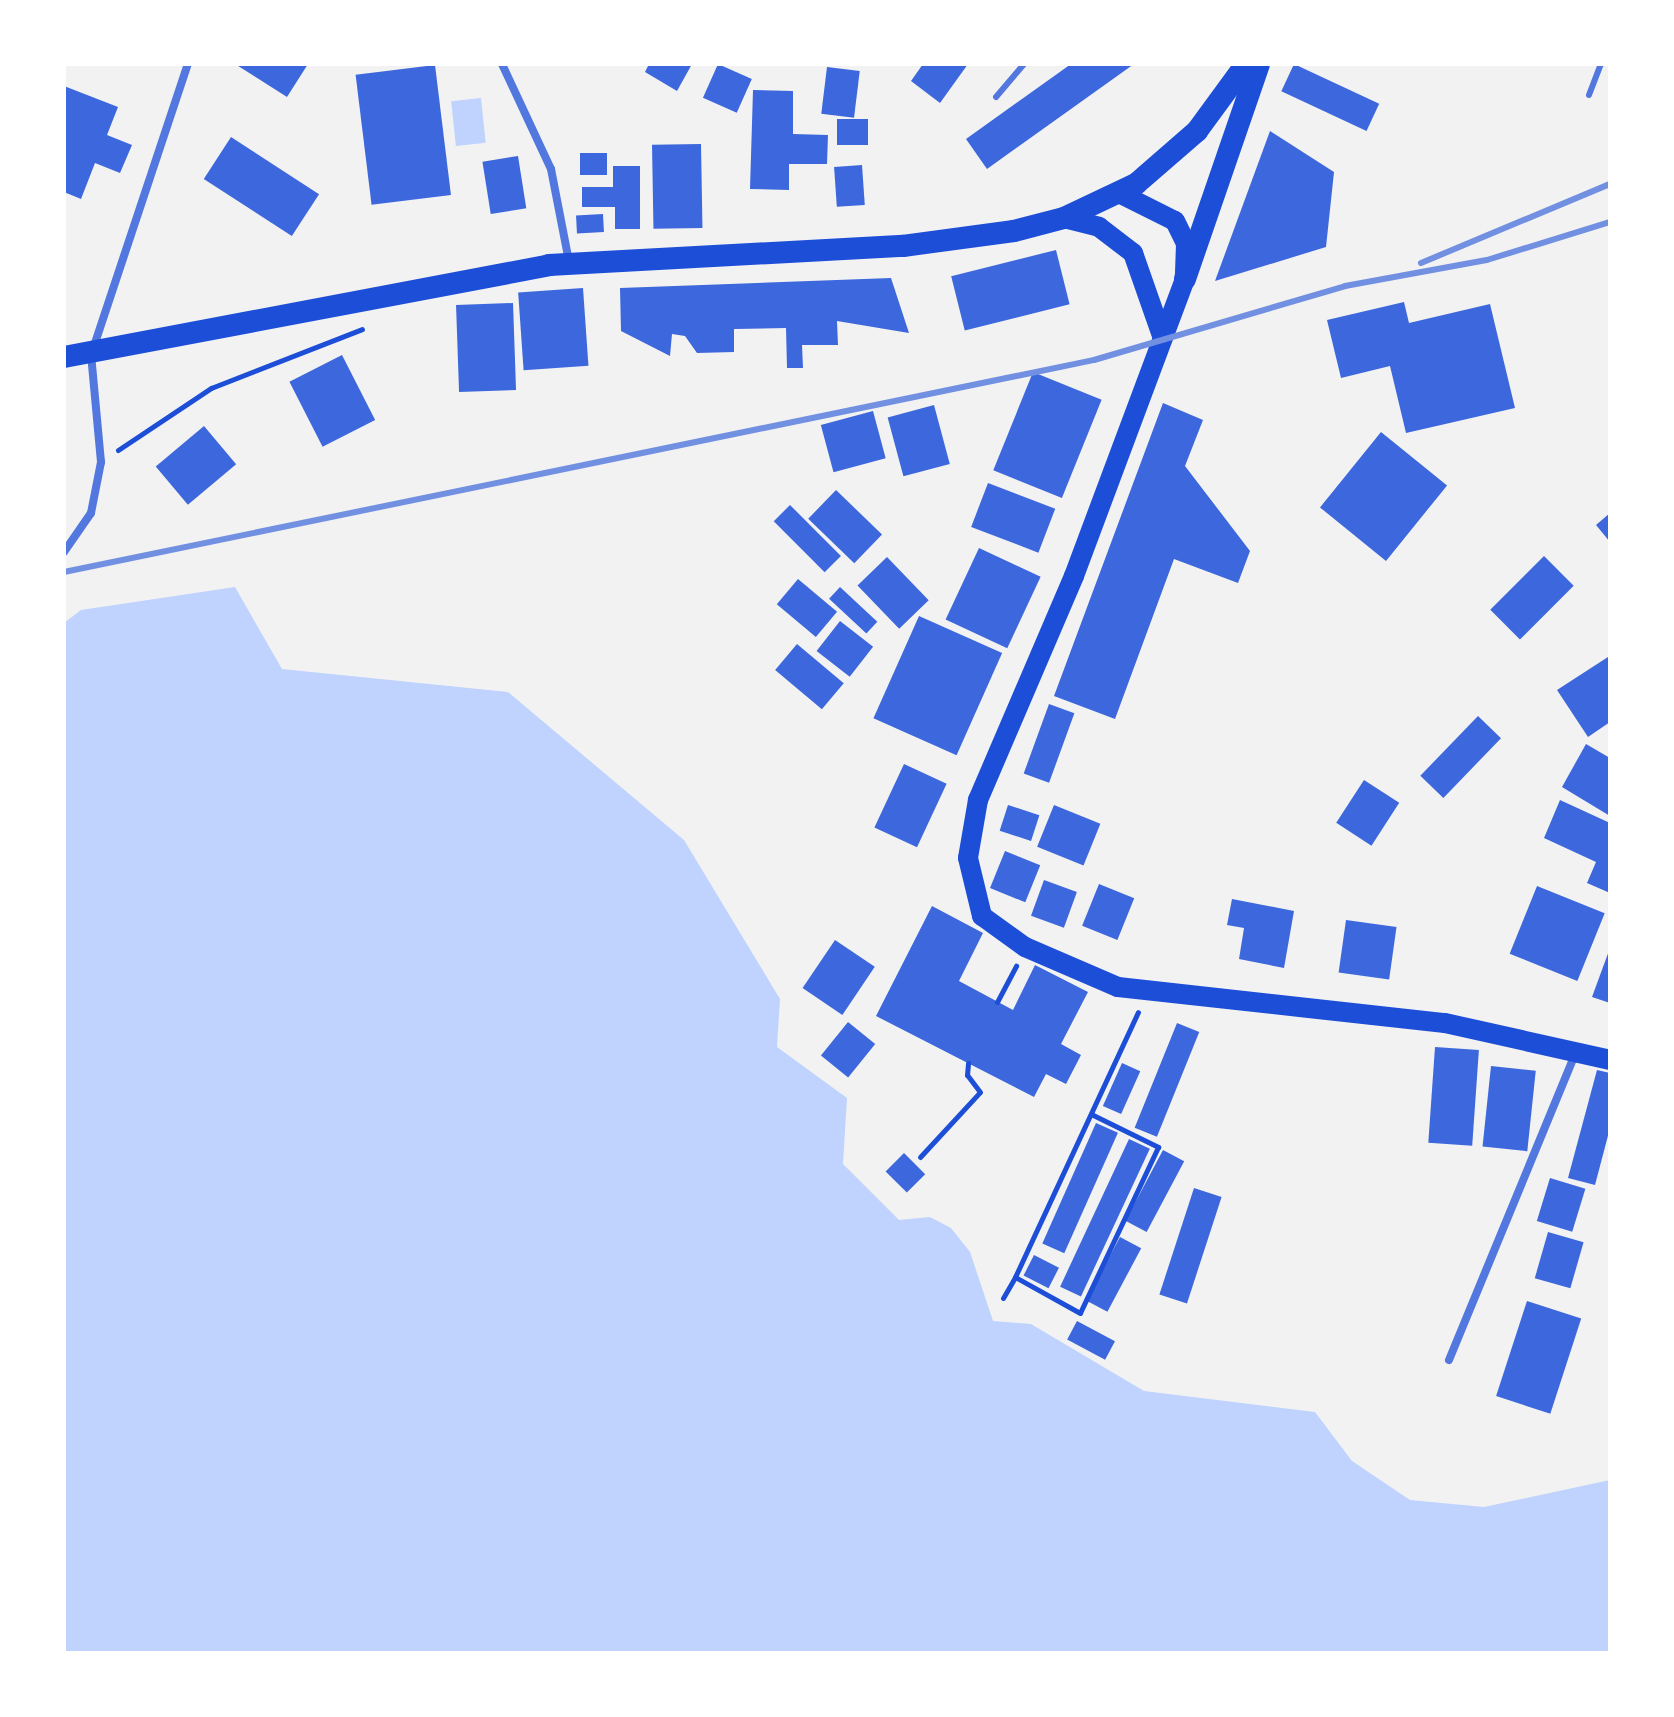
<!DOCTYPE html>
<style>
body{margin:0}
#map{position:relative;width:1674px;height:1717px;overflow:hidden;background:#f2f2f2;font-family:"IBM Plex Sans",sans-serif}
div>[style]{position:absolute}
.water>*{inset:0;background:#bfd3fe;transform-origin:0 0}
.building>*{inset:0;background:#3d67dc;transform-origin:0 0}
.path>*{height:5px;margin:-2.5px;padding:0 2.5px;transform-origin:2.5px;border-radius:2.5px;background:#1d4ed8}
.service>*{height:6px;margin:-3px;padding:0 3px;transform-origin:3px;border-radius:3px;background:#5277de}
.minor>*{height:8px;margin:-4px;padding:0 4px;transform-origin:4px;border-radius:4px;background:#5277de}
.primary>*{height:20px;margin:-10px;padding:0 10px;transform-origin:10px;border-radius:10px;background:#1d4ed8}
.trunk>*{height:22px;margin:-11px;padding:0 11px;transform-origin:11px;border-radius:11px;background:#1d4ed8}
.rail>*{height:6px;margin:-3px;padding:0 3px;transform-origin:3px;border-radius:3px;background:#7290e2}
span{translate:-50% -50%;white-space:nowrap;text-align:center;line-height:1.15;-webkit-text-stroke:8px #fff;paint-order:stroke}
.frame{position:absolute;inset:0;border:66px solid #fff;pointer-events:none}
</style>
<div id="map">
<div class="water">
<div style="left:481px;top:98px;width:45px;height:30px;rotate:84deg"></div>
<div style="clip-path:polygon(235px 587px,282px 669px,508px 692px,684px 840px,780px 999px,777px 1047px,847px 1098px,843px 1164px,899px 1220px,930px 1217px,951px 1228px,970px 1252px,993px 1321px,1031px 1324px,1144px 1391px,1315px 1412px,1352px 1461px,1410px 1500px,1484px 1507px,1610px 1480px,1610px 1653px,64px 1653px,64px 623px,81px 610px)"></div>
</div>
<div class="building">
<div style="clip-path:polygon(235px 64px,308px 64px,287px 97px)"></div>
<div style="clip-path:polygon(649px 64px,692px 64px,677px 91px,645px 72px)"></div>
<div style="left:718px;top:64px;width:37px;height:37px;rotate:24deg"></div>
<div style="clip-path:polygon(923px 64px,968px 64px,940px 103px,911px 81px)"></div>
<div style="clip-path:polygon(1071px 64px,1134px 64px,987px 169px,966px 139px)"></div>
<div style="left:1294px;top:64px;width:94px;height:30px;rotate:25deg"></div>
<div style="left:435px;top:65px;width:131px;height:80px;rotate:83deg"></div>
<div style="left:827px;top:67px;width:33px;height:47px;rotate:7deg"></div>
<div style="clip-path:polygon(64px 86px,118px 107px,107px 135px,132px 145px,120px 173px,95px 163px,81px 199px,64px 192px)"></div>
<div style="clip-path:polygon(753px 90px,793px 91px,793px 134px,828px 135px,827px 164px,789px 164px,789px 190px,750px 189px)"></div>
<div style="left:837px;top:119px;width:31px;height:26px"></div>
<div style="clip-path:polygon(1270px 131px,1334px 172px,1326px 247px,1215px 281px)"></div>
<div style="left:231px;top:137px;width:105px;height:50px;rotate:33deg"></div>
<div style="left:701px;top:144px;width:84px;height:49px;rotate:89deg"></div>
<div style="left:580px;top:153px;width:27px;height:22px"></div>
<div style="left:518px;top:156px;width:53px;height:36px;rotate:81deg"></div>
<div style="left:862px;top:165px;width:40px;height:28px;rotate:86deg"></div>
<div style="clip-path:polygon(613px 166px,640px 166px,640px 229px,615px 229px,615px 207px,582px 207px,582px 187px,613px 187px)"></div>
<div style="left:603px;top:214px;width:18px;height:27px;rotate:87deg"></div>
<div style="left:1056px;top:250px;width:56px;height:108px;rotate:76deg"></div>
<div style="clip-path:polygon(891px 278px,909px 333px,837px 321px,838px 345px,802px 345px,803px 368px,787px 368px,786px 328px,734px 329px,734px 352px,697px 353px,685px 336px,672px 334px,670px 356px,621px 331px,620px 288px)"></div>
<div style="left:583px;top:288px;width:78px;height:65px;rotate:86deg"></div>
<div style="clip-path:polygon(1404px 302px,1409px 323px,1490px 304px,1515px 408px,1406px 433px,1390px 366px,1341px 378px,1327px 320px)"></div>
<div style="left:513px;top:303px;width:87px;height:57px;rotate:88deg"></div>
<div style="left:342px;top:355px;width:73px;height:59px;rotate:63deg"></div>
<div style="left:1033px;top:372px;width:74px;height:106px;rotate:22deg"></div>
<div style="clip-path:polygon(1163px 403px,1203px 420px,1185px 466px,1250px 551px,1238px 583px,1174px 559px,1115px 719px,1054px 696px)"></div>
<div style="left:934px;top:405px;width:61px;height:48px;rotate:75deg"></div>
<div style="left:873px;top:411px;width:49px;height:54px;rotate:75deg"></div>
<div style="left:204px;top:426px;width:50px;height:63px;rotate:50deg"></div>
<div style="left:1381px;top:432px;width:85px;height:97px;rotate:39deg"></div>
<div style="left:988px;top:483px;width:72px;height:47px;rotate:21deg"></div>
<div style="left:836px;top:490px;width:64px;height:40px;rotate:44deg"></div>
<div style="left:790px;top:505px;width:72px;height:23px;rotate:45deg"></div>
<div style="clip-path:polygon(1610px 513px,1610px 542px,1596px 525px)"></div>
<div style="left:979px;top:548px;width:68px;height:79px;rotate:25deg"></div>
<div style="left:1544px;top:556px;width:42px;height:76px;rotate:45deg"></div>
<div style="left:887px;top:557px;width:60px;height:41px;rotate:46deg"></div>
<div style="left:798px;top:579px;width:51px;height:33px;rotate:40deg"></div>
<div style="left:840px;top:587px;width:51px;height:16px;rotate:43deg"></div>
<div style="left:919px;top:616px;width:91px;height:112px;rotate:24deg"></div>
<div style="left:840px;top:621px;width:42px;height:38px;rotate:38deg"></div>
<div style="left:797px;top:644px;width:61px;height:34px;rotate:40deg"></div>
<div style="clip-path:polygon(1608px 657px,1610px 722px,1588px 737px,1557px 690px)"></div>
<div style="left:1049px;top:704px;width:27px;height:74px;rotate:20deg"></div>
<div style="left:1478px;top:716px;width:32px;height:83px;rotate:44deg"></div>
<div style="clip-path:polygon(1586px 744px,1610px 758px,1610px 816px,1562px 787px)"></div>
<div style="left:904px;top:764px;width:47px;height:70px;rotate:25deg"></div>
<div style="left:1364px;top:780px;width:42px;height:51px;rotate:33deg"></div>
<div style="clip-path:polygon(1560px 800px,1610px 823px,1610px 893px,1587px 883px,1596px 862px,1544px 838px)"></div>
<div style="left:1008px;top:805px;width:33px;height:27px;rotate:18deg"></div>
<div style="left:1054px;top:805px;width:50px;height:45px;rotate:22deg"></div>
<div style="left:1005px;top:851px;width:38px;height:40px;rotate:22deg"></div>
<div style="left:1044px;top:880px;width:35px;height:38px;rotate:20deg"></div>
<div style="left:1099px;top:884px;width:38px;height:45px;rotate:22deg"></div>
<div style="left:1537px;top:886px;width:73px;height:73px;rotate:22deg"></div>
<div style="clip-path:polygon(1232px 899px,1294px 911px,1284px 968px,1239px 959px,1244px 928px,1227px 925px)"></div>
<div style="clip-path:polygon(932px 906px,983px 933px,959px 981px,1013px 1010px,1035px 965px,1088px 992px,1061px 1044px,1081px 1055px,1066px 1084px,1046px 1074px,1034px 1097px,876px 1016px)"></div>
<div style="left:1346px;top:920px;width:51px;height:53px;rotate:8deg"></div>
<div style="left:835px;top:940px;width:48px;height:58px;rotate:34deg"></div>
<div style="clip-path:polygon(1610px 948px,1610px 1003px,1592px 997px)"></div>
<div style="left:848px;top:1022px;width:35px;height:43px;rotate:39deg"></div>
<div style="left:1177px;top:1023px;width:24px;height:113px;rotate:22deg"></div>
<div style="left:1435px;top:1047px;width:44px;height:96px;rotate:4deg"></div>
<div style="left:1122px;top:1063px;width:20px;height:47px;rotate:24deg"></div>
<div style="left:1491px;top:1066px;width:45px;height:81px;rotate:6deg"></div>
<div style="clip-path:polygon(1597px 1070px,1610px 1073px,1610px 1128px,1595px 1185px,1568px 1178px)"></div>
<div style="left:1096px;top:1123px;width:24px;height:132px;rotate:24deg"></div>
<div style="left:1129px;top:1139px;width:23px;height:163px;rotate:25deg"></div>
<div style="left:1163px;top:1150px;width:24px;height:80px;rotate:28deg"></div>
<div style="left:904px;top:1153px;width:30px;height:26px;rotate:45deg"></div>
<div style="left:1550px;top:1178px;width:37px;height:45px;rotate:17deg"></div>
<div style="left:1194px;top:1188px;width:29px;height:112px;rotate:18deg"></div>
<div style="left:1548px;top:1232px;width:37px;height:48px;rotate:16deg"></div>
<div style="left:1120px;top:1237px;width:24px;height:72px;rotate:28deg"></div>
<div style="left:1034px;top:1255px;width:28px;height:23px;rotate:27deg"></div>
<div style="left:1527px;top:1301px;width:57px;height:100px;rotate:18deg"></div>
<div style="left:1077px;top:1321px;width:43px;height:21px;rotate:28deg"></div>
</div>
<div class="path">
<div style="left:118px;top:450px;width:112px;rotate:-33.7deg"></div>
<div style="left:211px;top:388px;width:162px;rotate:-21.3deg"></div>
<div style="left:997px;top:1002px;width:41px;rotate:-62.2deg"></div>
<div style="left:1091px;top:1114px;width:75px;rotate:26.2deg"></div>
<div style="left:1158px;top:1147px;width:183px;rotate:115.2deg"></div>
<div style="left:1080px;top:1313px;width:74px;rotate:-151deg"></div>
<div style="left:1015px;top:1277px;width:292px;rotate:-65.1deg"></div>
<div style="left:920px;top:1157px;width:88px;rotate:-47.3deg"></div>
<div style="left:980px;top:1092px;width:21px;rotate:-127deg"></div>
<div style="left:967px;top:1075px;width:12px;rotate:-85deg"></div>
<div style="left:1003px;top:1298px;width:24px;rotate:-60deg"></div>
</div>
<div class="service">
<div style="left:1589px;top:95px;width:33px;rotate:-69deg"></div>
<div style="left:996px;top:97px;width:43px;rotate:-49.7deg"></div>
</div>
<div class="minor">
<div style="left:502px;top:64px;width:116px;rotate:65deg"></div>
<div style="left:551px;top:169px;width:95px;rotate:79deg"></div>
<div style="left:64px;top:552px;width:47px;rotate:-55.3deg"></div>
<div style="left:91px;top:513px;width:52px;rotate:-78.9deg"></div>
<div style="left:101px;top:462px;width:107px;rotate:-95.3deg"></div>
<div style="left:91px;top:355px;width:307px;rotate:-71.6deg"></div>
<div style="left:1449px;top:1360px;width:333px;rotate:-67.6deg"></div>
</div>
<div class="primary">
<div style="left:1121px;top:194px;width:60px;rotate:26.6deg"></div>
<div style="left:1175px;top:221px;width:25px;rotate:64deg"></div>
<div style="left:1186px;top:244px;width:35px;rotate:92deg"></div>
<div style="left:1185px;top:279px;width:317px;rotate:110.5deg"></div>
<div style="left:1074px;top:576px;width:244px;rotate:113.2deg"></div>
<div style="left:978px;top:800px;width:59px;rotate:99.8deg"></div>
<div style="left:968px;top:858px;width:60px;rotate:76.4deg"></div>
<div style="left:982px;top:916px;width:53px;rotate:35.8deg"></div>
<div style="left:1025px;top:947px;width:101px;rotate:23.3deg"></div>
<div style="left:1118px;top:987px;width:329px;rotate:6.3deg"></div>
<div style="left:1445px;top:1023px;width:169px;rotate:12.6deg"></div>
<div style="left:1064px;top:218px;width:36px;rotate:14deg"></div>
<div style="left:1099px;top:227px;width:43px;rotate:37.4deg"></div>
<div style="left:1133px;top:253px;width:88px;rotate:70.7deg"></div>
</div>
<div class="trunk">
<div style="left:1185px;top:279px;width:227px;rotate:-71deg"></div>
<div style="left:64px;top:357px;width:494px;rotate:-10.7deg"></div>
<div style="left:549px;top:265px;width:355px;rotate:-3.1deg"></div>
<div style="left:903px;top:246px;width:112px;rotate:-7.7deg"></div>
<div style="left:1014px;top:231px;width:52px;rotate:-14.6deg"></div>
<div style="left:1064px;top:218px;width:80px;rotate:-25.3deg"></div>
<div style="left:1136px;top:184px;width:81px;rotate:-41deg"></div>
<div style="left:1197px;top:131px;width:83px;rotate:-53.8deg"></div>
</div>
<div class="rail">
<div style="left:1421px;top:263px;width:205px;rotate:-22.7deg"></div>
<div style="left:64px;top:572px;width:1052px;rotate:-11.63deg"></div>
<div style="left:1094px;top:360px;width:262px;rotate:-16.4deg"></div>
<div style="left:1345px;top:286px;width:144px;rotate:-10.4deg"></div>
<div style="left:1487px;top:260px;width:129px;rotate:-17.2deg"></div>
</div>
<div class="frame"></div>
</div>
